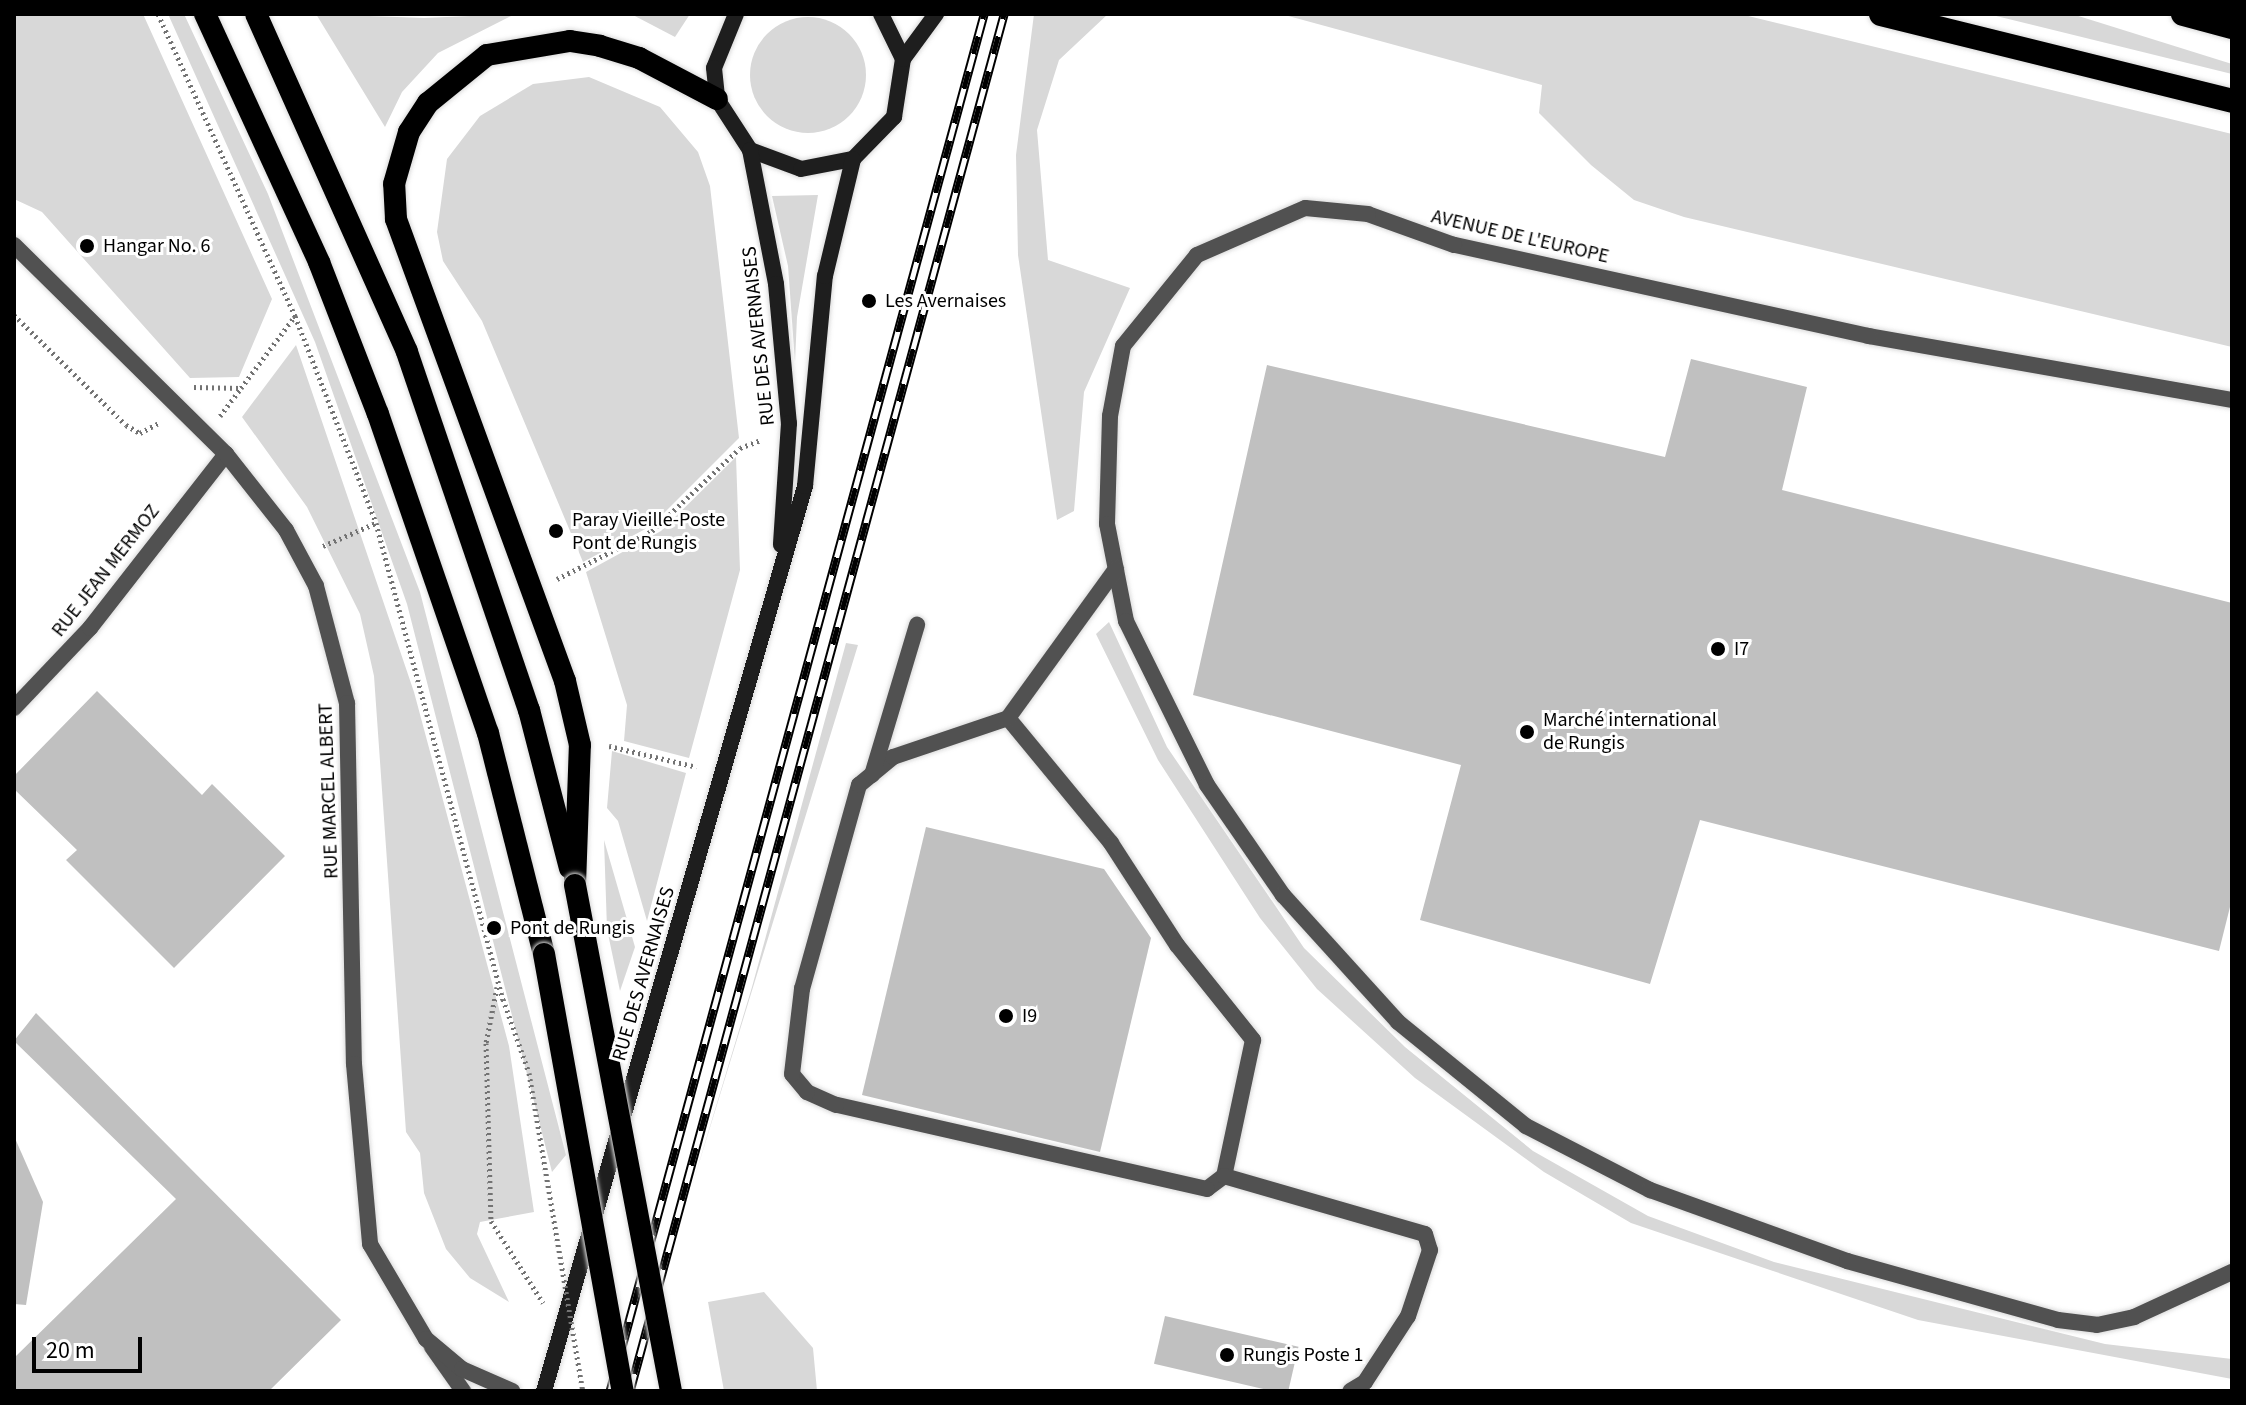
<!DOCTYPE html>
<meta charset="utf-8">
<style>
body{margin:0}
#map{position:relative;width:2246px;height:1405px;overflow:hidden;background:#fff;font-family:"Source Sans 3",sans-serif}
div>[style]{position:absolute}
.green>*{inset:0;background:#d8d8d8}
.round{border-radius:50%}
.building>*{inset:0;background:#c0c0c0;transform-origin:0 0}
.path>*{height:5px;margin-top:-2.5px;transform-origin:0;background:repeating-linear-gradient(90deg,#737373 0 2px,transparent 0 6px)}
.roads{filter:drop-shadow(0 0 2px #dbdbdb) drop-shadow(0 0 2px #dbdbdb)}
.service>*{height:16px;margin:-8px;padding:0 8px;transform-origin:8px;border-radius:8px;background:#515151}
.minor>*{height:16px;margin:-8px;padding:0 8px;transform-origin:8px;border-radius:8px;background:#515151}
.secondary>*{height:16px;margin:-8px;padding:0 8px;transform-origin:8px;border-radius:8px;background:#1e1e1e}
.trunk>*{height:22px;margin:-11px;padding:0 11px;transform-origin:11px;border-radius:11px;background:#000}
.motorway>*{height:24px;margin:-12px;padding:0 12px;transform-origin:12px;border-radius:12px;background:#000}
.rail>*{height:9px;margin-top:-4.5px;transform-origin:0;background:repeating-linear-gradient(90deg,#fff 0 18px,#000 0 36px);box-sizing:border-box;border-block:2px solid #000}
.path-bridge>*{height:5px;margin-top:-2.5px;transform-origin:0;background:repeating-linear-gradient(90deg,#737373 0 2px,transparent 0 6px)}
.bridges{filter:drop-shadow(0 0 2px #dbdbdb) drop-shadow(0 0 2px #dbdbdb)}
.trunk-bridge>*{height:22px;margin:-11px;padding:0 11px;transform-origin:11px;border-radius:11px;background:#000}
.dots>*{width:22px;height:22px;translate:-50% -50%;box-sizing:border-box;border:4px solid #fff;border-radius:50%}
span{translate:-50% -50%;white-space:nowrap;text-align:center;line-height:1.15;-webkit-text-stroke:6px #fff;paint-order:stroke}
.street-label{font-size:20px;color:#000}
.poi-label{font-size:20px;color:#000}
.left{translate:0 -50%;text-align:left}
.frame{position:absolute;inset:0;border:16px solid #000;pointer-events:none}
.scale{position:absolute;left:32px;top:1337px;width:110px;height:36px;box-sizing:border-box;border:4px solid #000;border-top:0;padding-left:10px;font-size:24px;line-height:28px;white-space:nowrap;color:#000;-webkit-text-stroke:6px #fff;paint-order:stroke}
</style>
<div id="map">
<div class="green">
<div style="clip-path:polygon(14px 14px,143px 14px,272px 299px,239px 377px,190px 378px,42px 212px,14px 199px)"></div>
<div style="clip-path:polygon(168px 14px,184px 14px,268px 194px,420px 592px,566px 1155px,552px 1172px,407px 604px,315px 342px)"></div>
<div style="clip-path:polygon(316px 14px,424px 18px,515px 14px,438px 53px,402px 92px,385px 127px)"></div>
<div style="clip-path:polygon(631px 14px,690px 14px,675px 37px)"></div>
<div style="clip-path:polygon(1034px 14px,1108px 14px,1059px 60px,1037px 130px,1048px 260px,1130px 288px,1084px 392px,1074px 511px,1057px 520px,1018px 255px,1016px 155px)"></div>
<div style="clip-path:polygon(1281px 14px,1740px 14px,2232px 134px,2232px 347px,1684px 217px,1634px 200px,1591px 165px,1539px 113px,1542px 85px)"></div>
<div style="clip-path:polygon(1988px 14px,2072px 14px,2232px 64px,2232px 74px)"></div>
<div class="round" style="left:750px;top:17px;width:116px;height:116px"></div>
<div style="clip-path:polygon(589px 77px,660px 107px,698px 152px,710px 186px,739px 438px,651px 526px,583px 562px,482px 321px,443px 261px,437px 232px,447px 159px,480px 116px,533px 84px)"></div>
<div style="clip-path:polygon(818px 195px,797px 317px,795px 362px,788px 266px,772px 196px)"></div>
<div style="clip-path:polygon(296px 345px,414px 692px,509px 1046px,534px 1212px,480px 1222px,477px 1234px,509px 1302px,470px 1278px,446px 1249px,424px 1193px,420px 1153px,406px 1132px,374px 676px,360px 614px,307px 507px,242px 417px)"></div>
<div style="clip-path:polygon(736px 457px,740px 570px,689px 758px,624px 741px,627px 705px,586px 572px,661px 531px)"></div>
<div style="clip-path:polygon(1109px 622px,1167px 747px,1304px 948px,1405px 1047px,1533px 1151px,1648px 1216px,1774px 1262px,2105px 1344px,2232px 1359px,2232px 1379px,1918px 1320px,1631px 1223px,1544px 1172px,1415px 1078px,1317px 989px,1260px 918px,1158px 760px,1096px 634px)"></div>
<div style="clip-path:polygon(846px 643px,858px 645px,689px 1196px,752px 987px)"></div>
<div style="clip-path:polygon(612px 751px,686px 773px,647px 921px,618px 821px,607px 808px)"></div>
<div style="clip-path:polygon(604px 840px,635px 947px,620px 991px,607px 929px)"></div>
<div style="clip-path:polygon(764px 1292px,813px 1348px,817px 1391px,724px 1391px,708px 1302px)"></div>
</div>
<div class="building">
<div style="clip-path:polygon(1691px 359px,1807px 387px,1782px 490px,2232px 603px,2232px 899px,2219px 951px,1700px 820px,1650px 984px,1420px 920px,1461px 765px,1193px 695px,1267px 365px,1665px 457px)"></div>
<div style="clip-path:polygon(97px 691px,202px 795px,212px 784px,285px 856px,174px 968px,66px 860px,77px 850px,14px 789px,14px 776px)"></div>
<div style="clip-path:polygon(926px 827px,1104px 869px,1151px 938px,1100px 1152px,862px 1095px)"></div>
<div style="clip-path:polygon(36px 1013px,341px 1320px,269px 1391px,14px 1391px,14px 1358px,176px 1199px,14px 1041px)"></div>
<div style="clip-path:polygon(14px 1136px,43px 1202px,26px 1305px,14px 1304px)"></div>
<div style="left:1165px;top:1316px;width:137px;height:49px;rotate:13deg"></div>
</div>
<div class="path">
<div style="left:158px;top:14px;width:332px;rotate:65.6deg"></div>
<div style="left:295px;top:316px;width:222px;rotate:68.6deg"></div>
<div style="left:376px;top:523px;width:493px;rotate:75.1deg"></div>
<div style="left:14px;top:315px;width:157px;rotate:44.5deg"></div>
<div style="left:126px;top:425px;width:16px;rotate:30deg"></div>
<div style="left:140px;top:433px;width:21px;rotate:-28deg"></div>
<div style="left:194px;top:387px;width:47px;rotate:1.2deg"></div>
<div style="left:241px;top:388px;width:90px;rotate:-53.1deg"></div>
<div style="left:220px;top:416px;width:35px;rotate:-53deg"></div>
<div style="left:323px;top:546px;width:58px;rotate:-23.5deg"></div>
<div style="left:557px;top:579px;width:106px;rotate:-26.8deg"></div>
<div style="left:652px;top:531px;width:121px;rotate:-43.3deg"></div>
<div style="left:740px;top:448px;width:22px;rotate:-21deg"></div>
<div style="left:609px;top:746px;width:90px;rotate:13.4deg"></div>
<div style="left:497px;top:987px;width:57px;rotate:101.1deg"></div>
<div style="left:486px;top:1043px;width:178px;rotate:88.4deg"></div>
<div style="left:491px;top:1221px;width:97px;rotate:57.6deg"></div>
</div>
<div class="roads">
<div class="service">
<div style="left:2232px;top:400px;width:369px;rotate:-170deg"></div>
<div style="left:1869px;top:336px;width:425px;rotate:-167.6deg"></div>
<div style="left:1454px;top:245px;width:91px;rotate:-160.2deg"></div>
<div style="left:1368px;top:214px;width:63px;rotate:-174.6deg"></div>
<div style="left:1305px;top:208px;width:118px;rotate:156.5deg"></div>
<div style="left:1197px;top:255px;width:117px;rotate:129.1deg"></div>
<div style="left:1123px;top:346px;width:71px;rotate:100.5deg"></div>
<div style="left:1110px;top:416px;width:108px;rotate:91.6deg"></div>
<div style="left:1107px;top:524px;width:99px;rotate:78.9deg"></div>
<div style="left:1126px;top:621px;width:183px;rotate:63.7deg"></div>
<div style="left:1207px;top:785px;width:134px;rotate:55.4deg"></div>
<div style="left:1283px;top:895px;width:171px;rotate:47.8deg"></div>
<div style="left:1398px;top:1022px;width:165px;rotate:39.1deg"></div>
<div style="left:1526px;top:1126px;width:140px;rotate:27.3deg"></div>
<div style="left:1650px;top:1190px;width:209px;rotate:19.8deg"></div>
<div style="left:1847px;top:1261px;width:219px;rotate:15.6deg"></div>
<div style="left:2058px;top:1320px;width:39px;rotate:7deg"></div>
<div style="left:2097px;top:1325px;width:38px;rotate:-12deg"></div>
<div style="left:2134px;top:1317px;width:108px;rotate:-24.7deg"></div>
<div style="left:14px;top:708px;width:110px;rotate:-46.5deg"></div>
<div style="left:90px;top:628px;width:221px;rotate:-52deg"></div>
<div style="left:1008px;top:718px;width:162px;rotate:50.5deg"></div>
<div style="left:1111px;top:843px;width:121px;rotate:57.1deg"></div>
<div style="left:1177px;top:945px;width:122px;rotate:51.3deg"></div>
<div style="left:1253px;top:1040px;width:139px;rotate:102deg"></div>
<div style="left:1224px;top:1176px;width:21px;rotate:143deg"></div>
<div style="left:1207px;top:1189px;width:380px;rotate:-167.2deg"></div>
<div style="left:836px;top:1105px;width:32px;rotate:-156deg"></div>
<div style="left:807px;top:1092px;width:23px;rotate:-130deg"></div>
<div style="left:792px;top:1074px;width:86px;rotate:-83.3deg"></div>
<div style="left:802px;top:989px;width:212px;rotate:-74.4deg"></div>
<div style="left:859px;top:785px;width:44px;rotate:-39.5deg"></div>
<div style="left:893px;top:757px;width:121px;rotate:-18.7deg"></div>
<div style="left:1008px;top:718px;width:184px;rotate:-54.1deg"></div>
<div style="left:872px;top:775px;width:157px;rotate:-73.3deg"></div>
<div style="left:1224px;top:1176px;width:209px;rotate:16.1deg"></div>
<div style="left:1425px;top:1234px;width:17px;rotate:73deg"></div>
<div style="left:1430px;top:1250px;width:70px;rotate:108.4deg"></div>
<div style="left:1408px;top:1316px;width:79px;rotate:123.1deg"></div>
<div style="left:1365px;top:1382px;width:17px;rotate:149deg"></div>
<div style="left:432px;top:1347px;width:54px;rotate:54.8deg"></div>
</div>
<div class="minor">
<div style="left:14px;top:245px;width:298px;rotate:44.6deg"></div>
<div style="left:226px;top:454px;width:97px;rotate:51.7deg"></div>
<div style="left:286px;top:530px;width:64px;rotate:61.8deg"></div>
<div style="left:316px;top:586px;width:121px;rotate:75.2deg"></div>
<div style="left:347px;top:703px;width:361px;rotate:88.9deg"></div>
<div style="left:354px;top:1064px;width:181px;rotate:84.9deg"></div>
<div style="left:370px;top:1244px;width:110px;rotate:59.5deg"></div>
<div style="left:426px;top:1339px;width:47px;rotate:39.8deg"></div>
<div style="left:462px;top:1369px;width:55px;rotate:23.7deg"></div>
</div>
<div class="secondary">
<div style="left:736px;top:14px;width:58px;rotate:112.2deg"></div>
<div style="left:714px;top:68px;width:31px;rotate:84deg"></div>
<div style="left:717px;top:99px;width:61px;rotate:57.1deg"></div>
<div style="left:750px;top:150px;width:54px;rotate:20.4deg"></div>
<div style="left:801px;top:169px;width:53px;rotate:-10.9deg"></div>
<div style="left:853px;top:159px;width:59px;rotate:-45.7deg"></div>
<div style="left:894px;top:117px;width:59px;rotate:-81.2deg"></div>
<div style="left:903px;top:59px;width:50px;rotate:-116.1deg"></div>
<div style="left:903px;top:59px;width:56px;rotate:-53.7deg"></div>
<div style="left:750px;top:150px;width:136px;rotate:79deg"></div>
<div style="left:776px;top:284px;width:140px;rotate:84.7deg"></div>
<div style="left:789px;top:423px;width:122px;rotate:93.8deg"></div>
<div style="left:544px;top:1391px;width:942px;rotate:-73.91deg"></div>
<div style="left:805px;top:486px;width:211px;rotate:-84.6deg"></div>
<div style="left:825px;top:276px;width:120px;rotate:-76.5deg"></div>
</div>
<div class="trunk">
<div style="left:205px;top:14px;width:273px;rotate:65.3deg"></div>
<div style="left:319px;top:262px;width:163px;rotate:68.8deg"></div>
<div style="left:378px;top:414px;width:337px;rotate:71deg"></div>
<div style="left:488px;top:733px;width:228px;rotate:75.8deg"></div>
<div style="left:256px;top:14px;width:370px;rotate:65.9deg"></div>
<div style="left:407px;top:352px;width:378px;rotate:71.2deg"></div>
<div style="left:529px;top:710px;width:163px;rotate:75.5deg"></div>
<div style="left:575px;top:885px;width:140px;rotate:-88deg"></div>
<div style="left:580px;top:745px;width:66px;rotate:-103.2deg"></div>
<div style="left:565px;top:681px;width:492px;rotate:-110.1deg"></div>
<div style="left:396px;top:219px;width:35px;rotate:-93deg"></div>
<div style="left:394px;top:184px;width:54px;rotate:-73.9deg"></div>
<div style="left:409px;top:132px;width:35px;rotate:-57deg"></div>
<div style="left:428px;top:103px;width:76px;rotate:-39.1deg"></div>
<div style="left:487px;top:55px;width:84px;rotate:-9.6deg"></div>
<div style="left:570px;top:41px;width:30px;rotate:9deg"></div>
<div style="left:600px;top:46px;width:41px;rotate:17.1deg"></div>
<div style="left:639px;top:58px;width:88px;rotate:27.7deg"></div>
</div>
<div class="motorway">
<div style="left:1881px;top:14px;width:362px;rotate:13.9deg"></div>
<div style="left:2183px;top:14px;width:51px;rotate:14.9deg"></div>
</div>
</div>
<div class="rail">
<div style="left:610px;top:1391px;width:1427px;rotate:-74.8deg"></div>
<div style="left:630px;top:1391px;width:1427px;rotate:-74.8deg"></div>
</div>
<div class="path-bridge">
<div style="left:503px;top:999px;width:78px;rotate:70.6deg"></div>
<div style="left:529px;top:1073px;width:323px;rotate:80.4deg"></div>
</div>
<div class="bridges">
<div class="trunk-bridge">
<div style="left:575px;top:885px;width:515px;rotate:79.26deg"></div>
<div style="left:544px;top:954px;width:444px;rotate:79.8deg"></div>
</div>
</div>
<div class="dots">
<div style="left:87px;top:246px;background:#000"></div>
<div style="left:869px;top:301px;background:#000"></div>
<div style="left:556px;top:531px;background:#000"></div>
<div style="left:1718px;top:649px;background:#000"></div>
<div style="left:1527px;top:732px;background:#000"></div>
<div style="left:494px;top:928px;background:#000"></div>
<div style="left:1006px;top:1016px;background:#000"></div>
<div style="left:1227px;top:1355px;background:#000"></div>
</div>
<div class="street-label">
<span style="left:1520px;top:237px;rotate:13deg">AVENUE DE L'EUROPE</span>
<span style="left:759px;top:336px;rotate:-96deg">RUE DES AVERNAISES</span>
<span style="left:106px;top:571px;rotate:-52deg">RUE JEAN MERMOZ</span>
<span style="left:329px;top:791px;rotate:-92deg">RUE MARCEL ALBERT</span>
<span style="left:644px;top:974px;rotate:-74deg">RUE DES AVERNAISES</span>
</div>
<div class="poi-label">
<span class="left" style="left:103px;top:246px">Hangar No. 6</span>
<span class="left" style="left:885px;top:301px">Les Avernaises</span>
<span class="left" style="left:572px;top:532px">Paray Vieille-Poste<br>Pont de Rungis</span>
<span class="left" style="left:1734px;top:649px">I7</span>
<span class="left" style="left:1543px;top:732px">Marché international<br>de Rungis</span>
<span class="left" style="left:510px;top:928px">Pont de Rungis</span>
<span class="left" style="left:1022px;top:1016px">I9</span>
<span class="left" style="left:1243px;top:1355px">Rungis Poste 1</span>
</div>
<div class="frame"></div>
<div class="scale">20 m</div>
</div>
